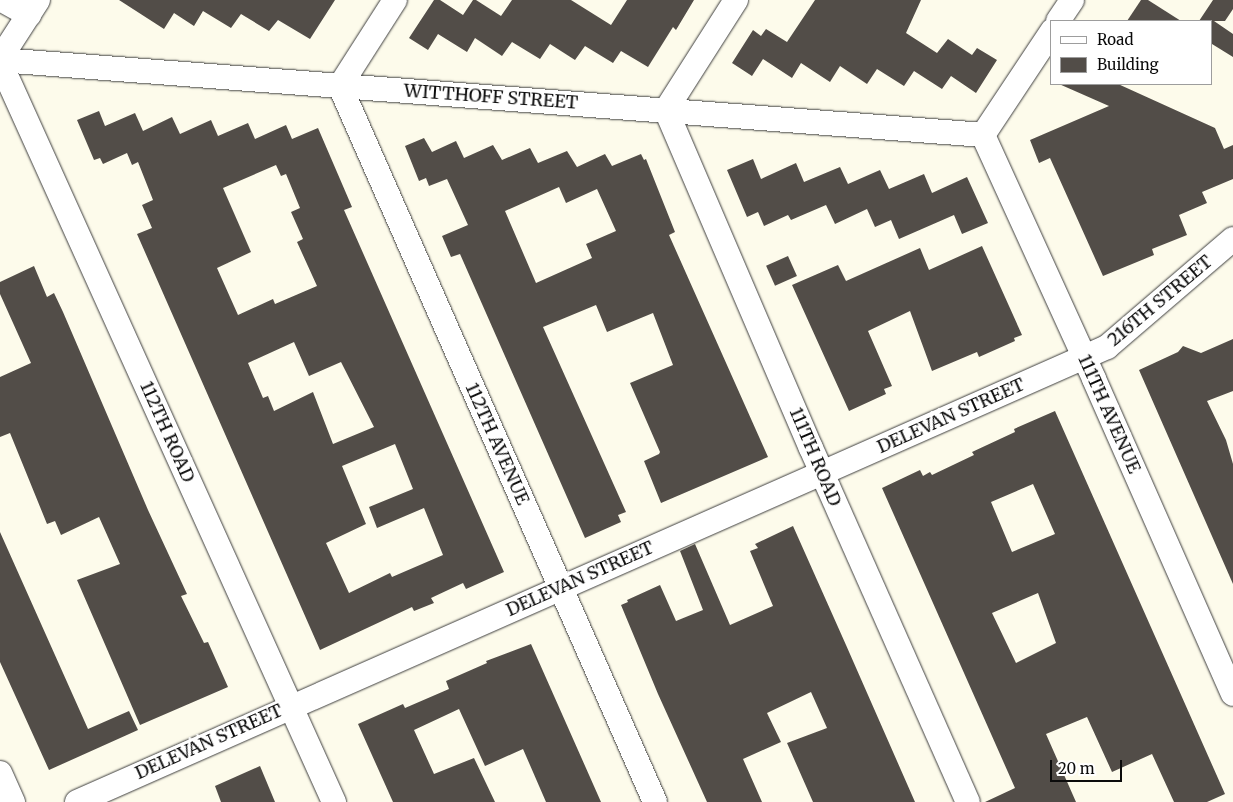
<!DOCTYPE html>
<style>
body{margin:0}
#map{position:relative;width:1233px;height:802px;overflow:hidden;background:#fdfbeb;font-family:Merriweather,serif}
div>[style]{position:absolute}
.building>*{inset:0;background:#524d48;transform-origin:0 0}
.roads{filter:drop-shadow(0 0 1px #3e3e3e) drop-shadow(0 0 1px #3e3e3e)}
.minor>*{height:24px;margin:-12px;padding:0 12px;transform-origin:12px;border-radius:12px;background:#fff}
span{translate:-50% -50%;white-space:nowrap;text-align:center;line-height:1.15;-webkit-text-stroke:5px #fff;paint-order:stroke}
.street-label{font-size:18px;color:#0b0b0b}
.legend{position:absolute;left:1050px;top:20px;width:162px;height:65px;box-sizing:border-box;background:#fff;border:1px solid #9d9d9d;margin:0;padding:6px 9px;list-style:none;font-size:15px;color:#0b0b0b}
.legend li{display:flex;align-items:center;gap:10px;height:25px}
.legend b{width:25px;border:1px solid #9d9d9d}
.scale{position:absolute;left:1050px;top:760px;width:72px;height:22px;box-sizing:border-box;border:2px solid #0b0b0b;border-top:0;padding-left:6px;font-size:15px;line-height:18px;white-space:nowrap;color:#0b0b0b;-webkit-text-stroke:4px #fff;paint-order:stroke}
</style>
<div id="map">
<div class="building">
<div style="clip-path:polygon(119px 0,335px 0,310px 39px,278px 20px,269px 31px,241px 14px,231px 28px,203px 11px,194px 26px,174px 13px,164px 29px)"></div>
<div style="clip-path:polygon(434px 0,440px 0,463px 15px,473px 0,476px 0,501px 16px,512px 0,571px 0,611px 25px,627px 0,694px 0,676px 30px,673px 27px,648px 67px,621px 51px,613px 63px,585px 46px,575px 60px,550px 44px,540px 59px,512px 42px,502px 56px,475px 38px,467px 52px,438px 34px,428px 50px,409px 38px)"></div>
<div style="clip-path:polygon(815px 0,921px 0,906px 33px,937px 53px,948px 39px,972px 55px,977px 48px,997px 60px,976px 93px,951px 76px,942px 89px,914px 71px,904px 86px,877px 69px,867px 84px,840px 66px,830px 82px,801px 63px,792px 78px,763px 59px,752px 76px,732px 63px,753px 30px,761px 36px,766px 29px,787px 42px)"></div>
<div style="clip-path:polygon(1141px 0,1148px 0,1181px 21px,1127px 21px)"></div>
<div style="clip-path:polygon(1213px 0,1233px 0,1233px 9px,1225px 21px,1214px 21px,1233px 34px,1233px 57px,1212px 44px,1212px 21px,1199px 21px)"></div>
<div style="clip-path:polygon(1059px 84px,1118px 84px,1215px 128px,1224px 149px,1233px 145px,1233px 179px,1202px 192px,1207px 203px,1179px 215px,1187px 235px,1152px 249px,1154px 255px,1103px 276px,1050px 158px,1039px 163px,1030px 140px,1109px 106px)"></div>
<div style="clip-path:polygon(evenodd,99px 111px,105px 126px,135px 113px,143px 131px,172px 117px,180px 134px,211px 120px,218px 136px,248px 123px,255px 139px,286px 125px,292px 139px,318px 128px,352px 207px,344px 210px,504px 572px,466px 589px,463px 583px,431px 598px,434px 603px,414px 611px,412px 607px,320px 650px,137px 234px,152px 228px,142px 205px,153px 200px,138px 162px,132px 165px,127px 153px,103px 164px,100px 158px,94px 160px,77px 120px,99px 111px,276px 165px,281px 176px,286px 174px,300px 208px,291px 212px,303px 239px,297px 242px,317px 286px,275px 304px,273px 299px,238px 315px,217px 268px,251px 252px,223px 188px,276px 165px,99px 111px,294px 342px,309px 376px,341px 362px,374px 427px,333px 444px,313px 392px,274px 411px,268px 396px,263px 398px,248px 363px,294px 342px,99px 111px,395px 444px,413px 489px,369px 507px,377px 528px,424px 508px,443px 555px,392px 577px,390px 573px,349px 593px,326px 543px,366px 524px,342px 466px,395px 444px)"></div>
<div style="clip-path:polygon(evenodd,424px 138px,432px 152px,456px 141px,464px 158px,493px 145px,502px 160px,530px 148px,538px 163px,567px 151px,577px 167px,605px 154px,612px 166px,641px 154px,644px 160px,646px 159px,675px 232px,669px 235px,768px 457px,661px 503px,644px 461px,659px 454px,660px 452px,630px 383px,673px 365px,653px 313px,607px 332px,596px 305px,543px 327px,626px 512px,618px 515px,621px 522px,585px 538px,460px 254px,451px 257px,442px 236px,468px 225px,447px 179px,429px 186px,426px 178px,419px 181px,405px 146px,424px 138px,559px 187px,566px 203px,597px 189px,616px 231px,586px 244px,592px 258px,536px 283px,505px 211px,559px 187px)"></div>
<div style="clip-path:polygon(753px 159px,761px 179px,796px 163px,804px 182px,840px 167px,848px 184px,880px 170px,889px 189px,924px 174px,932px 193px,967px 177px,988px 223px,962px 234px,954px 215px,899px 239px,891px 220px,875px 227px,867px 209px,835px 224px,826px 205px,791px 220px,788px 215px,764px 226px,758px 212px,747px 217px,727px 170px)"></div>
<div style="clip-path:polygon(982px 246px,1022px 335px,1014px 338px,1015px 341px,979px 357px,977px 352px,932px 371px,910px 311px,868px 331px,892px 386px,884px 389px,886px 394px,849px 411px,792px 285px,838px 265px,846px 281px,920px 248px,929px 270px)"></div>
<div style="left:788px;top:256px;width:22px;height:24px;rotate:66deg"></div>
<div style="clip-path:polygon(34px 266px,47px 297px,54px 293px,63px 312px,148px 510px,187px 594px,181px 596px,204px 643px,208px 642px,228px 687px,140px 725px,77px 580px,120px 564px,99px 517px,61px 535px,55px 521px,47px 524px,10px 433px,0 437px,0 377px,31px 363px,0 294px,0 282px)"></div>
<div style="clip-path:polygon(1233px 339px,1233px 391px,1207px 401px,1226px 440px,1233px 464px,1233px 584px,1139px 370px,1178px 352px,1183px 346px,1201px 353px)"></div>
<div style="clip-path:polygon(evenodd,1055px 411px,1225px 794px,1207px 802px,1174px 802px,1152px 754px,1112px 772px,1087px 717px,1046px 734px,1076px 802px,985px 802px,1015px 788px,882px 488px,920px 470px,923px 476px,930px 472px,932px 475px,974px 455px,972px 452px,1015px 432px,1014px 429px,1055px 411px,1033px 484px,1055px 534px,1012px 552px,991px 502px,1033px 484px,1055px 411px,1038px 593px,1056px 643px,1016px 663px,992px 613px,1038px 593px)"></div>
<div style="clip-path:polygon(793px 526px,846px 645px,915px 802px,813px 802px,787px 743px,827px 728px,811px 692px,767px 713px,781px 742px,743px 759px,762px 802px,707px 802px,658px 694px,621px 605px,628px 602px,627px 600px,660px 585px,676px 621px,703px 610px,680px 551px,695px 544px,730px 625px,773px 606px,750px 551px,758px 548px,755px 544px)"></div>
<div style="clip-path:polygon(0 532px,88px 729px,129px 711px,138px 730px,49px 770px,0 662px)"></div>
<div style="clip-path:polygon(531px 644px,601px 802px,546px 802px,523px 749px,485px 766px,459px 709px,414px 730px,434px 774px,474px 758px,495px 802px,393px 802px,358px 724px,403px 704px,405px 708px,449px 689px,446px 681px,487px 663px,486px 661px)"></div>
<div style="clip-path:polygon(260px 766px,275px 802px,221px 802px,215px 786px)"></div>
</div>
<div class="roads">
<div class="minor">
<div style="left:2px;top:0;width:31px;rotate:29deg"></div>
<div style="left:395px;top:0;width:102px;rotate:122.6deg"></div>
<div style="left:340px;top:86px;width:782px;rotate:66.25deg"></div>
<div style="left:736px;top:0;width:130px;rotate:122.5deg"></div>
<div style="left:666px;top:110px;width:368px;rotate:66.8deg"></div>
<div style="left:811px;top:448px;width:387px;rotate:66.1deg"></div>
<div style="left:1058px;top:21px;width:25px;rotate:-56deg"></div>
<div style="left:0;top:59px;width:70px;rotate:-57.2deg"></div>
<div style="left:0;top:60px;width:986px;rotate:4.36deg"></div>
<div style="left:0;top:62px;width:812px;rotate:65.71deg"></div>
<div style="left:983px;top:135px;width:268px;rotate:65.5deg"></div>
<div style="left:1094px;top:379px;width:344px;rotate:66.2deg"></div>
<div style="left:983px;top:135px;width:125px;rotate:-56.4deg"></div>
<div style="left:0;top:773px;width:32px;rotate:66deg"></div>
<div style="left:77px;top:802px;width:1126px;rotate:-23.83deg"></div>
<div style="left:1107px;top:347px;width:166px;rotate:-40.6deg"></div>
</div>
</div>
<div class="street-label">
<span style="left:491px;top:97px;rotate:4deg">WITTHOFF STREET</span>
<span style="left:1160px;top:301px;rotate:-40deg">216TH STREET</span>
<span style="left:1109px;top:414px;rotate:66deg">111TH AVENUE</span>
<span style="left:951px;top:416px;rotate:-24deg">DELEVAN STREET</span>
<span style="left:167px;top:432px;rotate:66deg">112TH ROAD</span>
<span style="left:497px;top:444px;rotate:66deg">112TH AVENUE</span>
<span style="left:815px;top:457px;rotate:67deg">111TH ROAD</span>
<span style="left:580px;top:579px;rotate:-24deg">DELEVAN STREET</span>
<span style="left:209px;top:742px;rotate:-24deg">DELEVAN STREET</span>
</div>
<ul class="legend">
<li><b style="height:6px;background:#fff"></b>Road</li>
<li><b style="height:14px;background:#524d48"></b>Building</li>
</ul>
<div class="scale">20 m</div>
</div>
